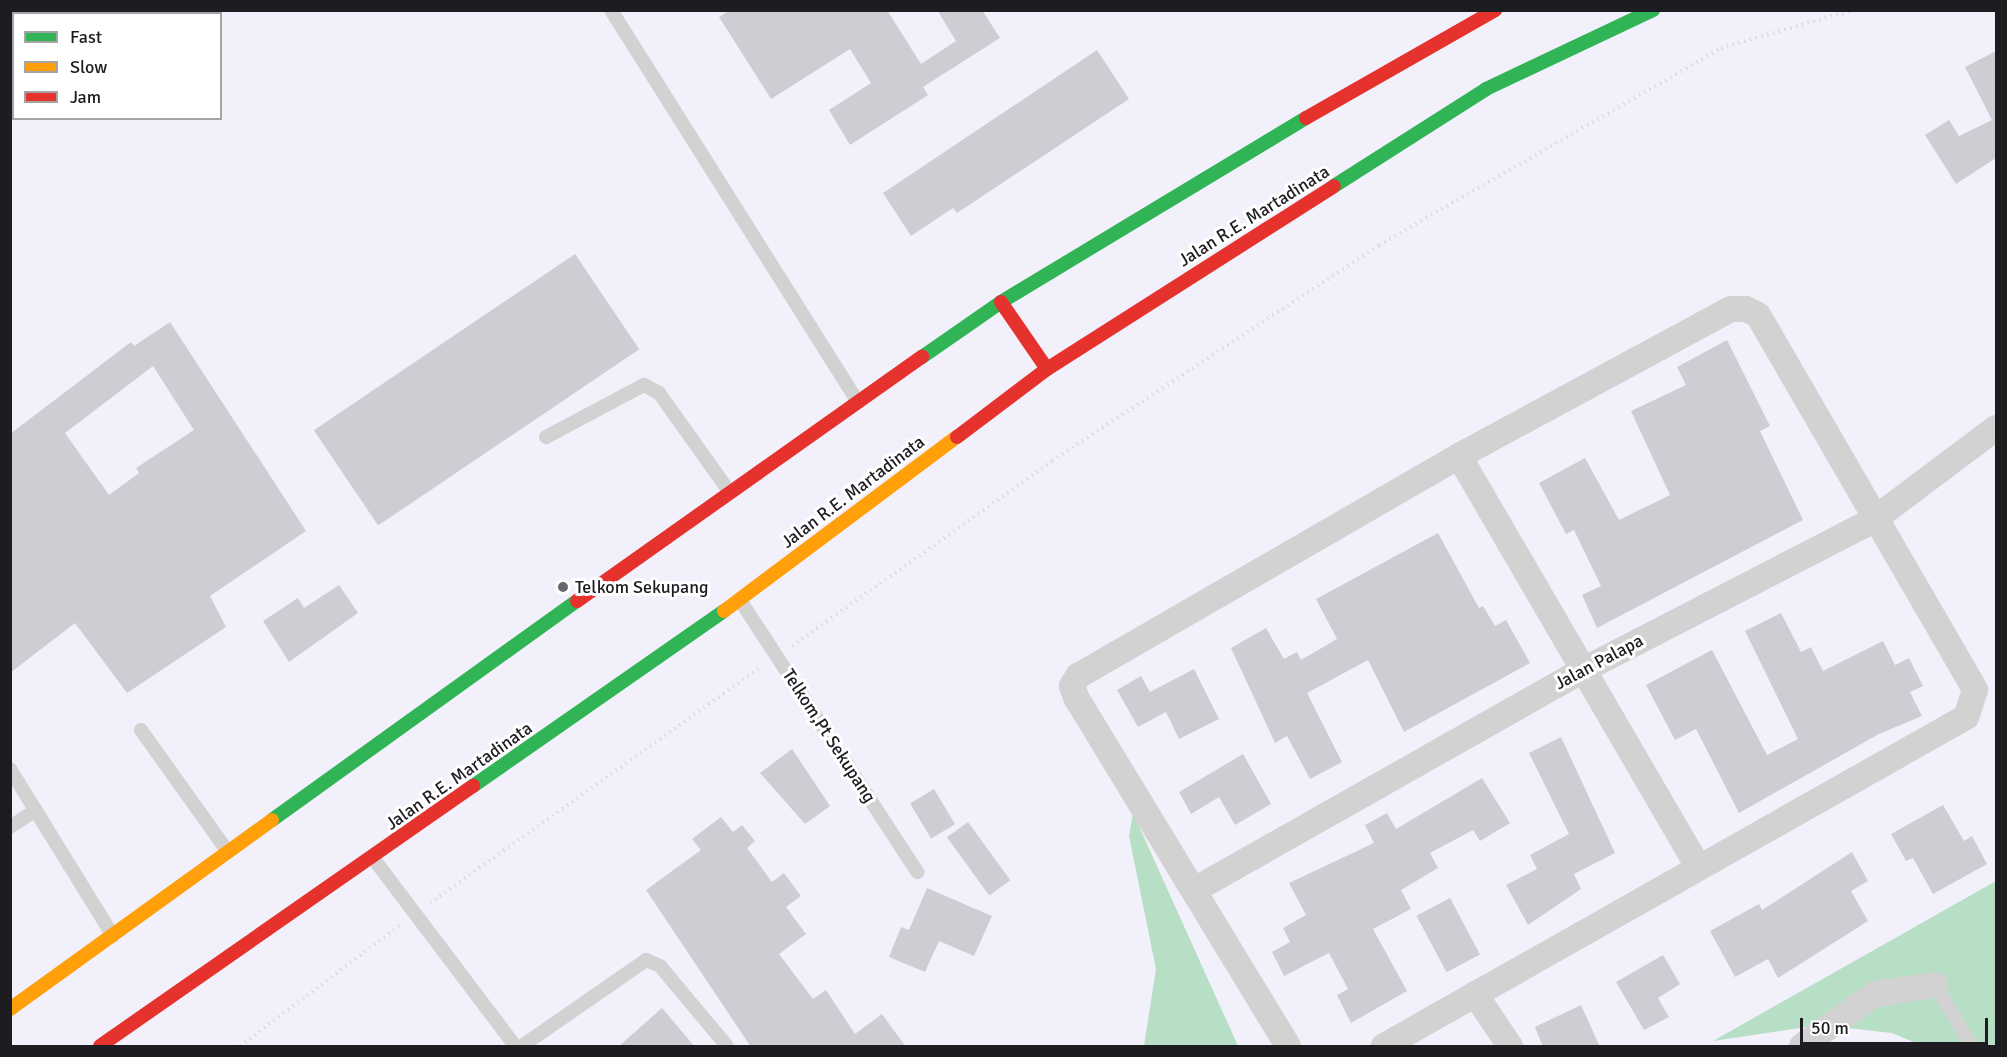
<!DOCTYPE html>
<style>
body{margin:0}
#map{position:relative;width:2007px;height:1057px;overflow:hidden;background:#f2f0fa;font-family:Signika,sans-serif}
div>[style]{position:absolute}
.forest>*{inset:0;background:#b6dfc5}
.building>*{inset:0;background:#cfcdd4;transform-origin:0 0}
.path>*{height:4px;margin-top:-2px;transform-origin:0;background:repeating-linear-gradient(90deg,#dcdcde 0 1.5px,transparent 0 6px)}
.lane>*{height:14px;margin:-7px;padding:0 7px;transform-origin:7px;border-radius:7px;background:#d2d2d3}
.street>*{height:26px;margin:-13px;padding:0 13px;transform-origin:13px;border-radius:13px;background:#d2d2d3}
.fast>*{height:14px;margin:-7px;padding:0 7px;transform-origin:7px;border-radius:7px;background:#30b455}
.slow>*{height:14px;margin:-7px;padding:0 7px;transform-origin:7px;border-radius:7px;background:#ff9f0a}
.jam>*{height:14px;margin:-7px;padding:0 7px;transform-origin:7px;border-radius:7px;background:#e5322d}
.dots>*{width:16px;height:16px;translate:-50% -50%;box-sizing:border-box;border:3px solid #fff;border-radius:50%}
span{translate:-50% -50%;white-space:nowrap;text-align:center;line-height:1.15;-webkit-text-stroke:6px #fff;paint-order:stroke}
.street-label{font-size:18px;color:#1c1c21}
.poi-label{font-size:18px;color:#1c1c21}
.left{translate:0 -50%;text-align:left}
.frame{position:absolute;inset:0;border:12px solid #1c1c21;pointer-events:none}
.legend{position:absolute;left:12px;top:12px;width:210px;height:108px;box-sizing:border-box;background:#fff;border:2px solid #a4a4a6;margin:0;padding:8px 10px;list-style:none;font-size:18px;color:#1c1c21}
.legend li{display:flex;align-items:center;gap:12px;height:30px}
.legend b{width:30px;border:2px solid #a4a4a6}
.scale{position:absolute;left:1800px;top:1018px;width:188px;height:27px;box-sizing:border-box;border:3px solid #1c1c21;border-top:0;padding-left:8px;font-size:18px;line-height:21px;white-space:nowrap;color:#1c1c21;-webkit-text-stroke:4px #fff;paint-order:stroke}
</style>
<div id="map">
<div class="forest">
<div style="clip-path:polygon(1133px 813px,1238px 1046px,1144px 1046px,1156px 969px,1129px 836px)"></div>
<div style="clip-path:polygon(1996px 881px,1996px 1046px,1923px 1046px,1892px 1033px,1821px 1025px,1713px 1041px)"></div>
</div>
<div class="building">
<div style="clip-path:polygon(730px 10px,887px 10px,921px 64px,956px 41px,937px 10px,982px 10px,1000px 38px,923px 87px,928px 95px,850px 145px,829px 110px,871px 83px,850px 49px,771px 99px,719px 17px)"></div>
<div style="clip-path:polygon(1097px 50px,1129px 99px,957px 213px,953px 208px,911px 236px,883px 193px)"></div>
<div style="clip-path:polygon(1996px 51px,1996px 158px,1956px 184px,1925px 135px,1949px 120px,1959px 136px,1992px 120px,1965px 67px)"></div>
<div style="left:575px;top:254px;width:115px;height:315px;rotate:56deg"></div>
<div style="clip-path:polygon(evenodd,170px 322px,306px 531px,210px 596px,226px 627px,127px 693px,75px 623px,10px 673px,10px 434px,131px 342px,134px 346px,170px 322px,153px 366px,194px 430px,136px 468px,139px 473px,109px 495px,65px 433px,153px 366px)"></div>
<div style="clip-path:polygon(1727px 340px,1770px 426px,1760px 431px,1803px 520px,1597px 628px,1582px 595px,1601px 586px,1574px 530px,1566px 534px,1539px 483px,1585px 458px,1619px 520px,1670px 495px,1631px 411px,1686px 385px,1677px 367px)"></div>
<div style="clip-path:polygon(1438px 533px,1479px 608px,1483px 606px,1495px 626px,1506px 620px,1530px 663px,1404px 732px,1368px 660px,1307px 693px,1342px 762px,1310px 779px,1287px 736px,1275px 743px,1231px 648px,1266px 628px,1284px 659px,1297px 652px,1301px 660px,1337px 639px,1316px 599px)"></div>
<div style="clip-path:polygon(339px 585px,358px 613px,289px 662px,263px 621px,298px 598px,304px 608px)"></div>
<div style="clip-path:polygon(1781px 613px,1801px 652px,1811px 647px,1823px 671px,1883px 641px,1895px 665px,1909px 658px,1923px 686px,1910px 692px,1922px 716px,1879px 734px,1739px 813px,1696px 729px,1675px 740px,1646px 685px,1712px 650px,1767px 755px,1798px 739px,1745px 631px)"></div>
<div style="clip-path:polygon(1194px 669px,1219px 719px,1179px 739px,1166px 712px,1138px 727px,1117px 690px,1141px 676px,1150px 692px)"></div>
<div style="clip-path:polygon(1561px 737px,1615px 853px,1574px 874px,1581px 889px,1528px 925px,1506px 885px,1537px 869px,1530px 855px,1569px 834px,1529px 753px)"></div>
<div style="clip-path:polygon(792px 749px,830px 806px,805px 824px,760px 773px)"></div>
<div style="clip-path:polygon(1243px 754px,1271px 804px,1235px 825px,1219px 797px,1191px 814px,1179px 792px)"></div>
<div style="clip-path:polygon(1482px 778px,1510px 823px,1480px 841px,1473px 830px,1430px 853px,1438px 868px,1401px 890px,1411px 909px,1373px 929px,1407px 991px,1351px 1023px,1337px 995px,1348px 989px,1329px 953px,1284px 976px,1272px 952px,1290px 942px,1283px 928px,1306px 915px,1289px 883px,1374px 843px,1365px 825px,1387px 813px,1396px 829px)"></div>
<div style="left:934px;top:789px;width:41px;height:28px;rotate:59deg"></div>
<div style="clip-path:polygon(1943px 805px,1964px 841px,1972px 836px,1987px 864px,1933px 894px,1913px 858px,1906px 861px,1891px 834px)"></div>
<div style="clip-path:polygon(721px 817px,733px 832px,742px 825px,755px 841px,747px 848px,772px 882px,784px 873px,801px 896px,786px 907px,806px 934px,779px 954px,813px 999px,826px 990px,855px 1034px,882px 1014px,906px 1047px,751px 1047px,646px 890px,701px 850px,692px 839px)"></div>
<div style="left:968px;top:822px;width:72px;height:26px;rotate:54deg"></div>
<div style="clip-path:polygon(1852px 852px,1868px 881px,1851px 891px,1868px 921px,1778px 978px,1768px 959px,1735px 977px,1710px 931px,1759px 904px,1762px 910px)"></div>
<div style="clip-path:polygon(927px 888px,992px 916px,974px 956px,939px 941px,925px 972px,889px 957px,901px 927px,909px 930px)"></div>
<div style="left:1450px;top:898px;width:64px;height:38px;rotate:62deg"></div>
<div style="clip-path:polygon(1663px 955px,1680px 984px,1658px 998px,1669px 1017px,1644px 1030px,1616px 982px)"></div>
<div style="clip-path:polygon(1581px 1005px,1600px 1047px,1543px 1047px,1535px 1027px)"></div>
<div style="clip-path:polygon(662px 1008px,695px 1047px,618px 1047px)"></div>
</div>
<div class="path">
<div style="left:792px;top:646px;width:319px;rotate:-35.4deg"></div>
<div style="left:1052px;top:461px;width:392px;rotate:-33.4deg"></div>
<div style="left:1379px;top:245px;width:395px;rotate:-29.9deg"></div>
<div style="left:1721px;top:48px;width:137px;rotate:-16.1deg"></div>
<div style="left:430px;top:903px;width:407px;rotate:-35.5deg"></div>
<div style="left:240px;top:1046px;width:201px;rotate:-37.1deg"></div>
</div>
<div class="lane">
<div style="left:611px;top:10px;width:461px;rotate:57.8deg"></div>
<div style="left:546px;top:437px;width:111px;rotate:-28deg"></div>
<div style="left:644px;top:385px;width:17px;rotate:28deg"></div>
<div style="left:659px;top:393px;width:120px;rotate:54.5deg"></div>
<div style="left:740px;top:600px;width:325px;rotate:56.9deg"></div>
<div style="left:141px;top:730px;width:150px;rotate:54.5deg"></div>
<div style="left:10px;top:769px;width:196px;rotate:58.3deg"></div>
<div style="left:10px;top:827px;width:31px;rotate:-33deg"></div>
<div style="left:373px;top:858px;width:236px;rotate:52.9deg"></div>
<div style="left:1935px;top:985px;width:71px;rotate:58.8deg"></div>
<div style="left:522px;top:1046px;width:151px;rotate:-34.7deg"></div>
<div style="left:646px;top:960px;width:15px;rotate:23deg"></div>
<div style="left:660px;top:966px;width:104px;rotate:50.1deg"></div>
</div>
<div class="street">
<div style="left:1459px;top:456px;width:473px;rotate:59.8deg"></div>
<div style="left:1196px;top:889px;width:447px;rotate:-29.5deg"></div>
<div style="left:1585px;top:669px;width:323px;rotate:-27.3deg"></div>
<div style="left:1872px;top:521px;width:155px;rotate:-36.9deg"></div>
<div style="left:1475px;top:994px;width:63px;rotate:56.1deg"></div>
<div style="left:1288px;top:1046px;width:408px;rotate:-121.3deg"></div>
<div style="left:1076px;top:697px;width:12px;rotate:-110deg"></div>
<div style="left:1072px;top:686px;width:12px;rotate:-59deg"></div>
<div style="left:1078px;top:676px;width:440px;rotate:-30deg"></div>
<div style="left:1459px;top:456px;width:309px;rotate:-28.4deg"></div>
<div style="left:1731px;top:309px;width:15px"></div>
<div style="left:1746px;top:309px;width:13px;rotate:27deg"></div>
<div style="left:1758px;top:315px;width:433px;rotate:59.9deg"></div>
<div style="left:1975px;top:690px;width:28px;rotate:108deg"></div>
<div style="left:1966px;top:717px;width:669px;rotate:150.52deg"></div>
<div style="left:1802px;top:1046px;width:90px;rotate:-35.5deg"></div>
<div style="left:1875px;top:994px;width:61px;rotate:-8.5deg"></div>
</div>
<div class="fast">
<div style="left:1334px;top:186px;width:180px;rotate:-32.5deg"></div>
<div style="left:1486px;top:89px;width:185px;rotate:-25.3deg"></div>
<div style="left:922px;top:357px;width:96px;rotate:-34.8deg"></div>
<div style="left:1001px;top:302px;width:356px;rotate:-31.1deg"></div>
<div style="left:473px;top:786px;width:306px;rotate:-34.9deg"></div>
<div style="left:272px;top:820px;width:375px;rotate:-35.7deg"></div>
</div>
<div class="slow">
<div style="left:724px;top:611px;width:291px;rotate:-36.8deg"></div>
<div style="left:10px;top:1009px;width:323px;rotate:-35.8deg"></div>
</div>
<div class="jam">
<div style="left:1306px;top:118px;width:218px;rotate:-29.7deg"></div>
<div style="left:1001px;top:302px;width:81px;rotate:55.5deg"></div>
<div style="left:957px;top:437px;width:113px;rotate:-37.1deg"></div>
<div style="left:1047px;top:369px;width:340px;rotate:-32.5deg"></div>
<div style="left:577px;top:601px;width:423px;rotate:-35.3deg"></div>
<div style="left:100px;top:1046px;width:455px;rotate:-34.9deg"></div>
</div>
<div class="dots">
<div style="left:563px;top:587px;background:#67666d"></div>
</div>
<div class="street-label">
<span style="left:1254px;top:216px;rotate:-32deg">Jalan R.E. Martadinata</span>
<span style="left:853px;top:492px;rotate:-37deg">Jalan R.E. Martadinata</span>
<span style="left:1599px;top:662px;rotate:-28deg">Jalan Palapa</span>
<span style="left:829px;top:736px;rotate:57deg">Telkom,Pt Sekupang</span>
<span style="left:459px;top:776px;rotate:-35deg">Jalan R.E. Martadinata</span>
</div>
<div class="poi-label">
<span class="left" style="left:575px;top:587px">Telkom Sekupang</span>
</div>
<div class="frame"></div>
<ul class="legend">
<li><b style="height:8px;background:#30b455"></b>Fast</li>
<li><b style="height:8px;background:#ff9f0a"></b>Slow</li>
<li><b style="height:8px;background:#e5322d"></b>Jam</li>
</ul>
<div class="scale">50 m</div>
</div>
